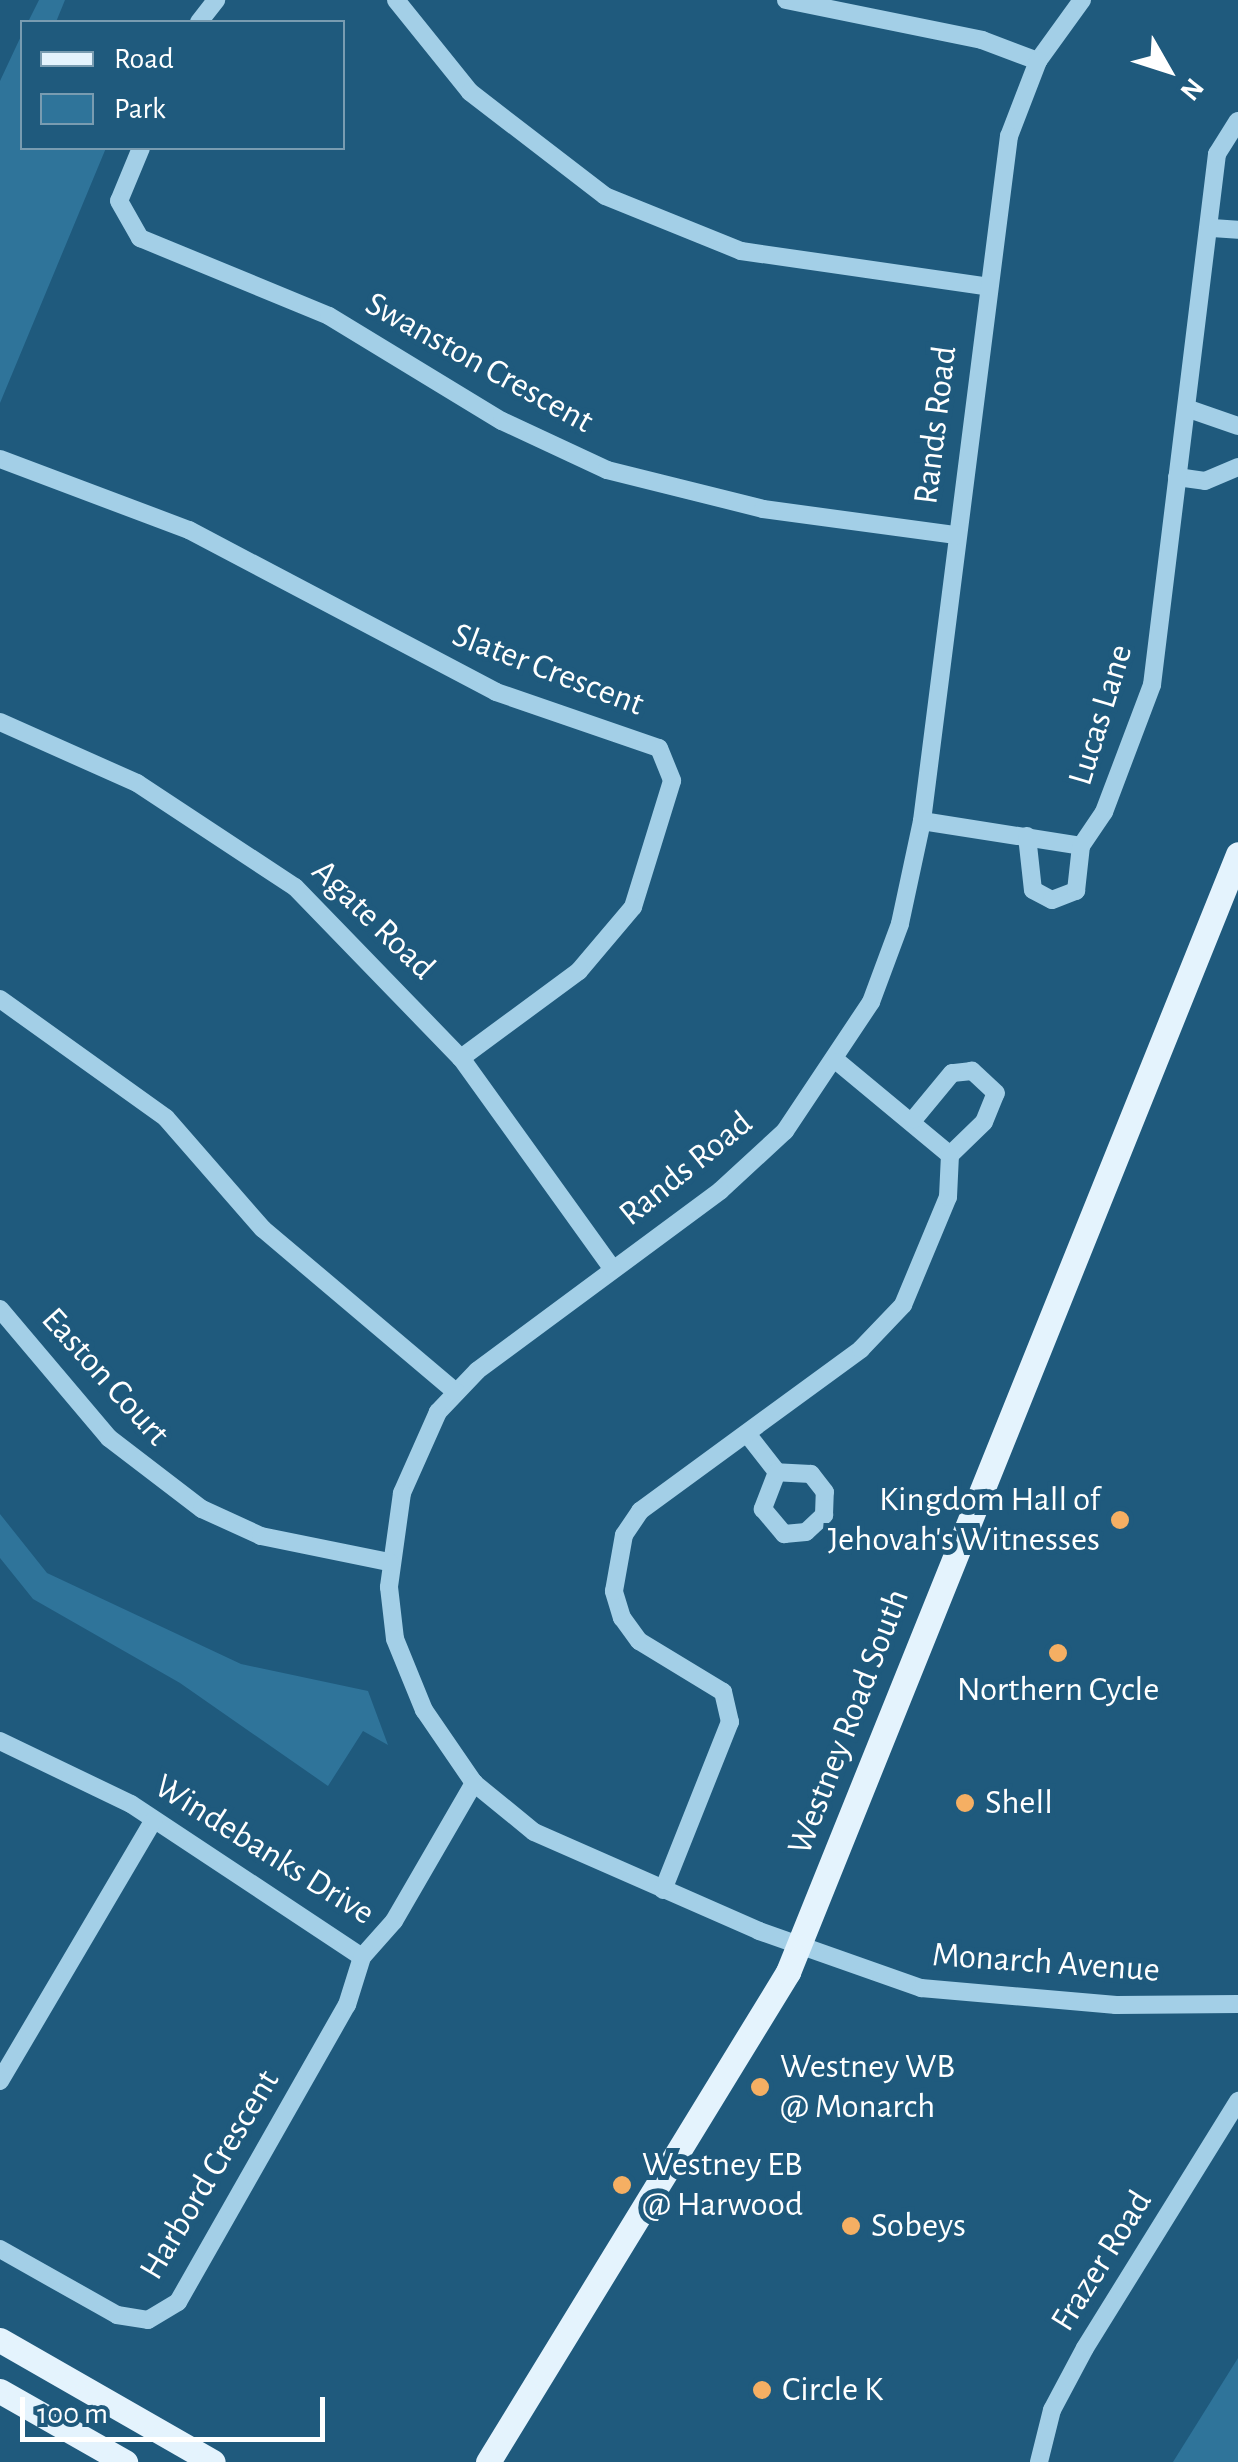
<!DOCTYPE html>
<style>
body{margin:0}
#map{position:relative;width:1238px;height:2462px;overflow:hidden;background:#1f5a7d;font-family:"Alegreya Sans",sans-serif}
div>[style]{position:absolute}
.green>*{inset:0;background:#2f749a}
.minor>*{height:18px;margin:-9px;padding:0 9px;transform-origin:9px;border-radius:9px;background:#a3cfe7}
.major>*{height:25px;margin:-12.5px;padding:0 12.5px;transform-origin:12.5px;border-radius:12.5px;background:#e4f3fd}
.dots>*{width:28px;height:28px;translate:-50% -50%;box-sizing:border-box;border:5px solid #1f5a7d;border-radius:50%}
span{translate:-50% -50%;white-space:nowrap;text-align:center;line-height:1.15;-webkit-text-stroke:10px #1f5a7d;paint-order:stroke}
.street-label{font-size:35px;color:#fff}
.poi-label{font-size:35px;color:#fff}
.right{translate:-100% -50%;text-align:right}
.left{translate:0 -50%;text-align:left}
.legend{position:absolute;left:20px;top:20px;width:325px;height:130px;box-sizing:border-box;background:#1f5a7d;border:2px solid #799cb1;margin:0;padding:12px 18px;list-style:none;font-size:30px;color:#fff}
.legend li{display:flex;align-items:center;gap:20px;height:50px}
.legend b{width:50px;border:2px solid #799cb1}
.north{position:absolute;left:1118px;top:20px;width:100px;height:100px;-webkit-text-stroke:8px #1f5a7d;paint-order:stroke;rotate:129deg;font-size:28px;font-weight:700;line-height:40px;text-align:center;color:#fff}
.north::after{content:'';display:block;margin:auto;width:35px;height:45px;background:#fff;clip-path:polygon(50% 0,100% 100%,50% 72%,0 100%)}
.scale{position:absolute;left:20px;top:2397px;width:305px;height:45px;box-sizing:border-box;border:5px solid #fff;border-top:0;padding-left:12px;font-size:30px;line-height:35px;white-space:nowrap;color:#fff;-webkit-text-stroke:8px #1f5a7d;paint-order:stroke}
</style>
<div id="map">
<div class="green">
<div style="clip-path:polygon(39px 0,65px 0,56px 22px,28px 22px)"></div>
<div style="clip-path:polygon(22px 34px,22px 148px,106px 148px,0 403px,0 81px)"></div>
<div style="clip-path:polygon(0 1514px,47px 1573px,241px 1664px,368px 1691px,388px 1745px,363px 1731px,328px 1786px,180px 1683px,33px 1599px,0 1558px)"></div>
<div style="clip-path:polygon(1238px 2358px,1238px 2462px,1173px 2462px)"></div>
</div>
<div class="minor">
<div style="left:396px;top:0;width:118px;rotate:51.2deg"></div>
<div style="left:470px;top:92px;width:170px;rotate:37.6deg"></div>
<div style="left:605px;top:196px;width:147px;rotate:22deg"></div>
<div style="left:741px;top:251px;width:246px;rotate:8.2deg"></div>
<div style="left:786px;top:0;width:200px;rotate:11.5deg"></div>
<div style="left:982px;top:40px;width:60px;rotate:20.6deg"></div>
<div style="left:1082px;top:0;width:75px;rotate:125.8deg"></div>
<div style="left:1038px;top:61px;width:80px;rotate:111.1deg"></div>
<div style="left:1009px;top:136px;width:691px;rotate:97.24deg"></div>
<div style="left:922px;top:821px;width:105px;rotate:102.1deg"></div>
<div style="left:900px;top:924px;width:83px;rotate:110.4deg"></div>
<div style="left:871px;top:1002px;width:155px;rotate:123.7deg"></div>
<div style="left:785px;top:1131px;width:88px;rotate:137.3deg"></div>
<div style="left:720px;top:1191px;width:302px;rotate:143.5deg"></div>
<div style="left:477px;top:1371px;width:57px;rotate:133.6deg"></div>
<div style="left:438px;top:1412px;width:89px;rotate:114deg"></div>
<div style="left:402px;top:1493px;width:95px;rotate:97.9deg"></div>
<div style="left:389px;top:1587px;width:52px;rotate:83.4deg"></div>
<div style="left:395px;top:1639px;width:77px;rotate:67.8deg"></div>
<div style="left:424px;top:1710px;width:88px;rotate:55.6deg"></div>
<div style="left:474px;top:1783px;width:77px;rotate:39.2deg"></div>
<div style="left:534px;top:1832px;width:246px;rotate:23.7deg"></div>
<div style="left:759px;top:1931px;width:172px;rotate:19.4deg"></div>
<div style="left:921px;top:1988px;width:196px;rotate:5deg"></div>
<div style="left:1116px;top:2005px;width:122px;rotate:-0.5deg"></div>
<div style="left:199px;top:22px;width:28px;rotate:-52deg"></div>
<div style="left:141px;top:148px;width:57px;rotate:112.5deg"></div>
<div style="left:119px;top:201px;width:43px;rotate:60.4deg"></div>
<div style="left:140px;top:238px;width:204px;rotate:22.4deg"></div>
<div style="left:329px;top:316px;width:202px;rotate:31.3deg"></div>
<div style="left:502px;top:421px;width:116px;rotate:25deg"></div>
<div style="left:607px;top:470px;width:161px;rotate:14deg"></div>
<div style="left:763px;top:509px;width:195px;rotate:7.7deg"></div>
<div style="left:1212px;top:228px;width:26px;rotate:4deg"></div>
<div style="left:1189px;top:409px;width:52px;rotate:19.1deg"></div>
<div style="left:0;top:459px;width:202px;rotate:20.6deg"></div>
<div style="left:189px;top:530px;width:347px;rotate:27.8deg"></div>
<div style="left:496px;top:692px;width:172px;rotate:19deg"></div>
<div style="left:659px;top:748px;width:35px;rotate:68deg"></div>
<div style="left:672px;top:781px;width:132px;rotate:107.2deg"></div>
<div style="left:633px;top:907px;width:84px;rotate:130.2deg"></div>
<div style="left:579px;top:971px;width:147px;rotate:143.6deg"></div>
<div style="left:1177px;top:477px;width:28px;rotate:8deg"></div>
<div style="left:1205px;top:481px;width:36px;rotate:-23deg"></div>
<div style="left:0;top:722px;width:150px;rotate:24deg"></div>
<div style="left:137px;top:783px;width:189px;rotate:33.4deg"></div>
<div style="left:295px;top:887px;width:238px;rotate:45.9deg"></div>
<div style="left:461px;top:1058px;width:259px;rotate:54.3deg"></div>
<div style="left:922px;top:821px;width:161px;rotate:8.9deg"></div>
<div style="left:1027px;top:836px;width:54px;rotate:83.7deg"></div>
<div style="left:1033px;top:890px;width:21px;rotate:28deg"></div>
<div style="left:1052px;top:900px;width:26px;rotate:-21deg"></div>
<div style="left:1076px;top:891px;width:45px;rotate:-83.7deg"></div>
<div style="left:1081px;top:846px;width:41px;rotate:-55.9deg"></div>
<div style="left:1104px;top:812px;width:136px;rotate:-69.3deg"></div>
<div style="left:1152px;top:685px;width:535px;rotate:-83.02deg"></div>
<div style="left:1217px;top:154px;width:39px;rotate:-58deg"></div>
<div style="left:0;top:999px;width:204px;rotate:35.6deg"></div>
<div style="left:166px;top:1118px;width:147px;rotate:48.9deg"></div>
<div style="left:263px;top:1229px;width:253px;rotate:40.2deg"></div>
<div style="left:838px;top:1062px;width:146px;rotate:39.7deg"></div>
<div style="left:0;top:1309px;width:169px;rotate:49.8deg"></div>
<div style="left:109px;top:1438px;width:117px;rotate:37.4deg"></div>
<div style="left:202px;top:1509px;width:65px;rotate:24.6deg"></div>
<div style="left:261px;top:1536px;width:131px;rotate:11.5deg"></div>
<div style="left:748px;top:1435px;width:47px;rotate:51.9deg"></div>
<div style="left:777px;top:1472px;width:40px;rotate:111deg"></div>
<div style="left:763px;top:1509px;width:33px;rotate:50deg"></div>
<div style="left:784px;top:1534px;width:22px;rotate:-5deg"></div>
<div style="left:806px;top:1532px;width:25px;rotate:-43deg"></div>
<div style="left:824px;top:1515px;width:23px;rotate:-88deg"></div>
<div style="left:825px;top:1492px;width:23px;rotate:-128deg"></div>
<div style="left:811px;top:1474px;width:34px;rotate:-177deg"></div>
<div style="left:0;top:1741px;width:145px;rotate:25.7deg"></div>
<div style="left:131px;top:1804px;width:277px;rotate:33.5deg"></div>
<div style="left:663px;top:1890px;width:181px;rotate:-68.3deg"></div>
<div style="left:730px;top:1722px;width:31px;rotate:-103deg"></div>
<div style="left:723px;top:1692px;width:98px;rotate:-148.7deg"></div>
<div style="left:639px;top:1641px;width:29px;rotate:-126deg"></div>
<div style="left:622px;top:1618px;width:28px;rotate:-107deg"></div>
<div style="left:614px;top:1591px;width:57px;rotate:-79.9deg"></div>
<div style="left:624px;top:1535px;width:29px;rotate:-56deg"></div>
<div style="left:640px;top:1511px;width:274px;rotate:-36.2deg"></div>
<div style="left:861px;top:1349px;width:61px;rotate:-46.3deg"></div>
<div style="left:903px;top:1305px;width:117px;rotate:-67.4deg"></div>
<div style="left:948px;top:1197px;width:42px;rotate:-87.3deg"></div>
<div style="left:950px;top:1155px;width:47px;rotate:-44.1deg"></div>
<div style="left:984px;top:1122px;width:31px;rotate:-68deg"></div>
<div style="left:996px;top:1093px;width:33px;rotate:-137deg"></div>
<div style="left:972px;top:1071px;width:20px;rotate:174deg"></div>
<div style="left:952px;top:1073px;width:60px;rotate:129.6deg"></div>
<div style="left:0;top:2081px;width:302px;rotate:-59.5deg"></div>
<div style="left:0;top:2249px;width:134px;rotate:29.4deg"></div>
<div style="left:117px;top:2315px;width:31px;rotate:9deg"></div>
<div style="left:148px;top:2320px;width:35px;rotate:-31deg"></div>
<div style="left:178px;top:2302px;width:342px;rotate:-60.4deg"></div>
<div style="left:347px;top:2005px;width:50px;rotate:-72.6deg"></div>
<div style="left:362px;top:1957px;width:48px;rotate:-48.4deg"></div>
<div style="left:394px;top:1921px;width:160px;rotate:-59.9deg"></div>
<div style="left:1039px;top:2462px;width:54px;rotate:-76deg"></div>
<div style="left:1052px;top:2410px;width:70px;rotate:-62deg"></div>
<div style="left:1085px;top:2348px;width:291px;rotate:-58.2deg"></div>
</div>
<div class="major">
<div style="left:0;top:2340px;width:245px;rotate:29.8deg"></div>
<div style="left:0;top:2391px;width:144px;rotate:29.6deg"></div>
<div style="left:488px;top:2462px;width:575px;rotate:-58.52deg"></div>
<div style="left:788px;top:1972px;width:1205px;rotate:-68.07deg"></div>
</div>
<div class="dots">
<div style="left:1120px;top:1520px;background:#f5af63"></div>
<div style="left:1058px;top:1653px;background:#f5af63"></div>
<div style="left:965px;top:1803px;background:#f5af63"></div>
<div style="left:760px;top:2087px;background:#f5af63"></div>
<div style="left:622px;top:2185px;background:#f5af63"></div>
<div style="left:851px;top:2226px;background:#f5af63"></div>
<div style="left:762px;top:2390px;background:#f5af63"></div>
</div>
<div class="street-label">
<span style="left:479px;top:363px;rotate:29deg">Swanston Crescent</span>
<span style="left:936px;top:425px;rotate:-83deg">Rands Road</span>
<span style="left:548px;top:670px;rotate:21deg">Slater Crescent</span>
<span style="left:1101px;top:715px;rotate:-73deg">Lucas Lane</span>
<span style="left:373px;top:920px;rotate:44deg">Agate Road</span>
<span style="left:686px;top:1169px;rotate:-39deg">Rands Road</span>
<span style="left:105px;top:1377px;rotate:48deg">Easton Court</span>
<span style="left:849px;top:1722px;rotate:-69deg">Westney Road South</span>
<span style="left:264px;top:1850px;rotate:32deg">Windebanks Drive</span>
<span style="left:1046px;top:1963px;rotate:4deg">Monarch Avenue</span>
<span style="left:210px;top:2175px;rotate:-59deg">Harbord Crescent</span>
<span style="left:1102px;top:2261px;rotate:-58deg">Frazer Road</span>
</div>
<div class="poi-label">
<span class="right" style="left:1100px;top:1520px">Kingdom Hall of<br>Jehovah's Witnesses</span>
<span style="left:1058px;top:1690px">Northern Cycle</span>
<span class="left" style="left:985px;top:1803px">Shell</span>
<span class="left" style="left:780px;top:2087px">Westney WB<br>@ Monarch</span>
<span class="left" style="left:642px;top:2185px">Westney EB<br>@ Harwood</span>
<span class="left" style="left:871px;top:2226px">Sobeys</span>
<span class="left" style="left:782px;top:2390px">Circle K</span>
</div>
<ul class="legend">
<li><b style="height:12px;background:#e4f3fd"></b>Road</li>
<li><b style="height:28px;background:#2f749a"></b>Park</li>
</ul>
<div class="north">N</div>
<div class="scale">100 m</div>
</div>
